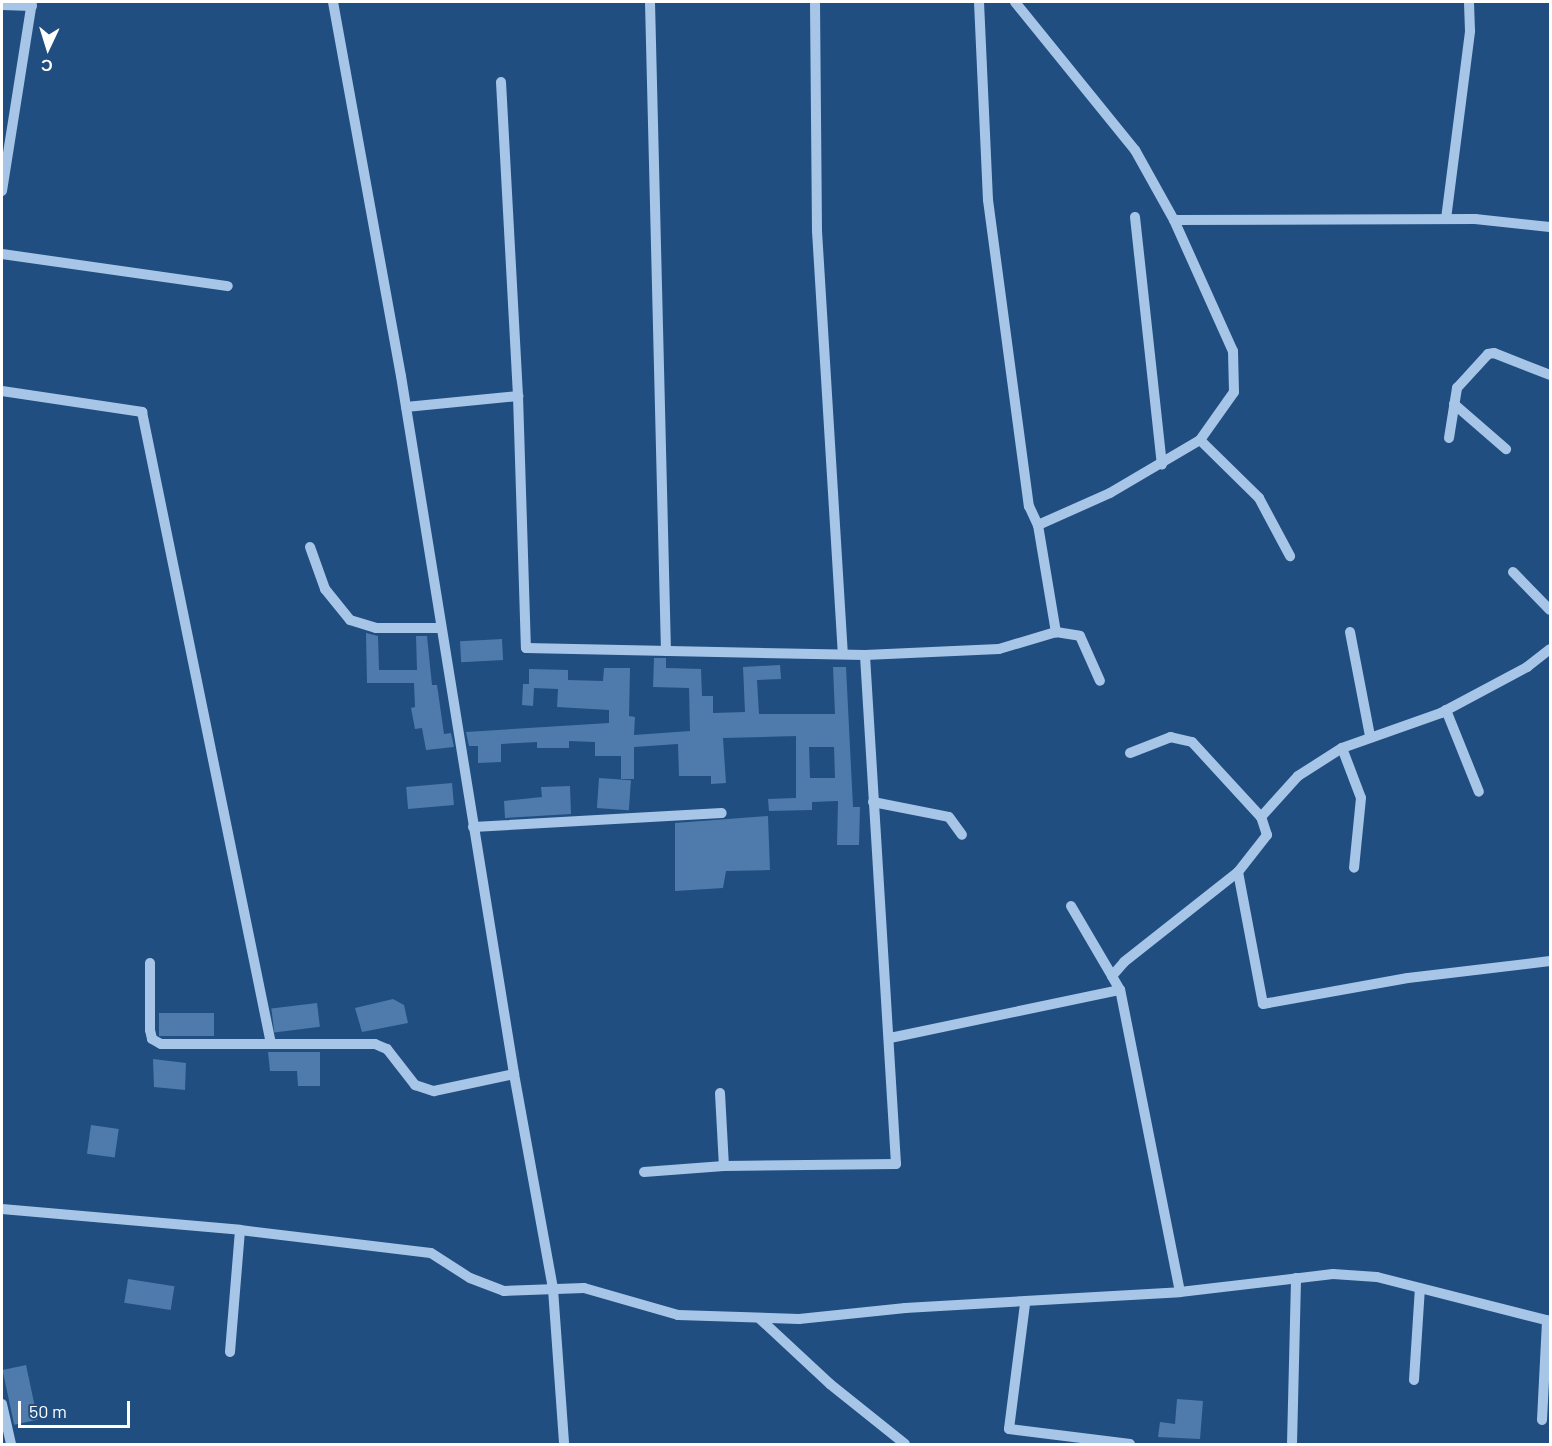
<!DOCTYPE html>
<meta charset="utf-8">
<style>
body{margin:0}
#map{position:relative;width:1552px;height:1446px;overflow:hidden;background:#214e80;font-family:Barlow,sans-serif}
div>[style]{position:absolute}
.building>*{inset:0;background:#4e7bab;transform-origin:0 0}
.minor>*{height:10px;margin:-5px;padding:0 5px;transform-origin:5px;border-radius:5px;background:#a7c6e7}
span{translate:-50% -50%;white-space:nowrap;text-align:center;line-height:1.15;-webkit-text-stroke:4.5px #214e80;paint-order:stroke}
.frame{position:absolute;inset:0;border:3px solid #fff;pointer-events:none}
.north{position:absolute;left:18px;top:18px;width:60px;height:60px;-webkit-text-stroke:4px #214e80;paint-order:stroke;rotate:184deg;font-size:16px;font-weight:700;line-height:24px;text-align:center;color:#fff}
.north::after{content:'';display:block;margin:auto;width:21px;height:27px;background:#fff;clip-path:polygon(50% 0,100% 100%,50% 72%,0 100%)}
.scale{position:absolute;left:18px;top:1401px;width:112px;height:27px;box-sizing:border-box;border:3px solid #fff;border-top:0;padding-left:8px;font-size:18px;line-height:21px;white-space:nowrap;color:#fff;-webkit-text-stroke:4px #214e80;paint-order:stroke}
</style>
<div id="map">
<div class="building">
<div style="clip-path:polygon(366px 633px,378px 636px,379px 670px,417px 670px,416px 636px,427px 636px,432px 685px,437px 685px,444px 734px,451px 733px,454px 747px,426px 750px,422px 728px,415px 729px,411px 708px,415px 707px,414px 683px,367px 683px)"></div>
<div style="left:502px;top:639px;width:21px;height:42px;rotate:87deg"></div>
<div style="clip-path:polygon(evenodd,654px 658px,666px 658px,666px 668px,701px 669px,702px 696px,713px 696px,713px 713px,745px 712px,743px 667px,780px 665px,781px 679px,757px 680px,759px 714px,835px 714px,833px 667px,846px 667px,853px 807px,860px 807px,859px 845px,837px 845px,838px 801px,812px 802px,812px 810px,769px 811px,768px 799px,796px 798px,796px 736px,723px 738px,726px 783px,711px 784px,711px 776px,679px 776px,678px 744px,634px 747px,634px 779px,621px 779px,621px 756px,595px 756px,595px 742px,569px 741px,569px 748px,537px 748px,537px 742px,501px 744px,501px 762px,478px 763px,478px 746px,469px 746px,466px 732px,609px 723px,609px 710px,557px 707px,558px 689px,534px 688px,533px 706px,522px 705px,523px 684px,529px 684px,529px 669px,568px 670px,568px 680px,603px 681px,604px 668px,630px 668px,629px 716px,635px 717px,634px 735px,690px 731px,689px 688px,653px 687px,654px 658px,809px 747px,834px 747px,835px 778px,810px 778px,809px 747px)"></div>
<div style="left:599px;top:778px;width:32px;height:30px;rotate:4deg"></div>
<div style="left:452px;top:783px;width:22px;height:46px;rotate:85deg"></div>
<div style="clip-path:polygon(570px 786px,571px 814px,505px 818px,504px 801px,542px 797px,541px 787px)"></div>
<div style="clip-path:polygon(768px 816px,770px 870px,726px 871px,723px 888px,675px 891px,675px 823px)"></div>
<div style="clip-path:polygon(393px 999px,404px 1005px,408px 1023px,362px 1032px,355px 1008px)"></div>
<div style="left:317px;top:1003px;width:24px;height:46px;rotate:83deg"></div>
<div style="left:159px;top:1013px;width:55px;height:23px"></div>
<div style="clip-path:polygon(268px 1052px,320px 1052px,320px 1086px,298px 1086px,297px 1071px,270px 1071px)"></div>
<div style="clip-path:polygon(153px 1059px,186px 1063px,185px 1090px,154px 1087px)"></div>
<div style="left:91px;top:1125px;width:28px;height:29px;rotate:8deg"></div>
<div style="left:128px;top:1279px;width:47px;height:24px;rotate:9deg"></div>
<div style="left:26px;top:1365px;width:56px;height:24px;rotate:78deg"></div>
<div style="clip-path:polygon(1177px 1399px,1203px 1401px,1200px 1439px,1158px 1437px,1160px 1422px,1175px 1424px)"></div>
</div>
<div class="minor">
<div style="left:333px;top:2px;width:380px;rotate:79.7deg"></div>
<div style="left:401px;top:376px;width:707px;rotate:80.8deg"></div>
<div style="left:514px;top:1074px;width:219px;rotate:79.7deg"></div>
<div style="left:553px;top:1289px;width:155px;rotate:85.9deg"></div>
<div style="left:650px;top:2px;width:649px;rotate:88.59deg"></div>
<div style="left:815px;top:2px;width:229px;rotate:89.5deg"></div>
<div style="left:817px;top:231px;width:423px;rotate:86.5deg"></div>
<div style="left:979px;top:2px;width:198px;rotate:87.4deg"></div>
<div style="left:988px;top:200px;width:309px;rotate:82.4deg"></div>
<div style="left:1029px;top:506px;width:21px;rotate:65deg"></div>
<div style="left:1015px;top:2px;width:191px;rotate:51deg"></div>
<div style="left:1135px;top:150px;width:80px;rotate:60.9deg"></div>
<div style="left:1174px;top:220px;width:144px;rotate:65.8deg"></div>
<div style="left:1233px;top:351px;width:41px;rotate:88.6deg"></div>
<div style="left:1234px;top:392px;width:59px;rotate:125.3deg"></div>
<div style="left:1200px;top:440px;width:104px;rotate:149.5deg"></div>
<div style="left:1110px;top:493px;width:79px;rotate:156deg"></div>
<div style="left:1038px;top:525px;width:109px;rotate:80.5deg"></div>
<div style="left:1056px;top:632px;width:24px;rotate:9deg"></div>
<div style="left:1080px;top:636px;width:49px;rotate:66deg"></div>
<div style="left:2px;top:5px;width:30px;rotate:2deg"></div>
<div style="left:501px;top:82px;width:314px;rotate:86.9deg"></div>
<div style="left:518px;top:396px;width:252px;rotate:88.2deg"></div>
<div style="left:526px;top:648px;width:339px;rotate:1.2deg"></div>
<div style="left:2px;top:191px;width:191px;rotate:-81deg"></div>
<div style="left:1135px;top:217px;width:249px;rotate:83.8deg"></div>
<div style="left:1446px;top:219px;width:190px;rotate:-82.7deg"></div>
<div style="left:1470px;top:31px;width:29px;rotate:-92deg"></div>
<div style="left:1174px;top:220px;width:301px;rotate:-0.2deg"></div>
<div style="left:1475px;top:219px;width:75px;rotate:6.1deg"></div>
<div style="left:2px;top:254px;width:228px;rotate:8.1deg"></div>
<div style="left:2px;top:391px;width:142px;rotate:8.5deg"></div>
<div style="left:142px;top:412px;width:645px;rotate:78.46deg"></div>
<div style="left:1454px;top:404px;width:69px;rotate:40.9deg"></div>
<div style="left:406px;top:407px;width:113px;rotate:-5.6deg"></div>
<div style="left:1449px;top:438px;width:51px;rotate:-80.9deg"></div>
<div style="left:1457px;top:388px;width:46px;rotate:-47.6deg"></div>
<div style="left:1488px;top:354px;width:6px;rotate:-9deg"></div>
<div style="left:1494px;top:353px;width:60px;rotate:21.4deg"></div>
<div style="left:1200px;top:440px;width:83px;rotate:44.5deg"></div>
<div style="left:1259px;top:498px;width:66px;rotate:61.9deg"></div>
<div style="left:310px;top:547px;width:45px;rotate:70.3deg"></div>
<div style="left:325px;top:589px;width:40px;rotate:51deg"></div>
<div style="left:350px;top:620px;width:27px;rotate:17deg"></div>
<div style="left:376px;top:628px;width:65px"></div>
<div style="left:1513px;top:572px;width:53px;rotate:45.8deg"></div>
<div style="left:1350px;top:632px;width:106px;rotate:79.1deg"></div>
<div style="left:1446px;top:710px;width:88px;rotate:68.1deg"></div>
<div style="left:1342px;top:748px;width:53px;rotate:69.2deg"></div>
<div style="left:1361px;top:798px;width:70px;rotate:95.7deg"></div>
<div style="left:873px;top:802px;width:77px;rotate:11.2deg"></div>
<div style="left:949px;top:817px;width:22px;rotate:54deg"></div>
<div style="left:1261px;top:817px;width:55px;rotate:-47.9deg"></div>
<div style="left:1298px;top:776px;width:52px;rotate:-32.5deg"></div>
<div style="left:1342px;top:748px;width:105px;rotate:-19.5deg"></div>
<div style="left:1441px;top:713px;width:98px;rotate:-28.1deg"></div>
<div style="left:1527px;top:667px;width:29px;rotate:-38deg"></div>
<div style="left:473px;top:827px;width:249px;rotate:-3.2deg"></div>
<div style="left:1238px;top:872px;width:134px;rotate:79.3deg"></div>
<div style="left:1263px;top:1004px;width:147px;rotate:-10.2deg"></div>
<div style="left:1408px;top:978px;width:143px;rotate:-6.8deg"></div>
<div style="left:1071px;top:906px;width:81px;rotate:59.6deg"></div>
<div style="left:150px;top:963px;width:67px;rotate:90deg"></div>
<div style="left:150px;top:1030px;width:9px;rotate:77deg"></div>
<div style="left:152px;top:1039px;width:10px;rotate:29deg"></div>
<div style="left:161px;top:1044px;width:214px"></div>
<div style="left:375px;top:1044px;width:13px;rotate:23deg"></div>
<div style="left:387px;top:1049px;width:46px;rotate:52.1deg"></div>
<div style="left:415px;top:1085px;width:20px;rotate:18deg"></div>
<div style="left:434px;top:1091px;width:82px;rotate:-12deg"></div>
<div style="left:890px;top:1038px;width:235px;rotate:-11.8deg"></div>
<div style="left:720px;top:1093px;width:73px;rotate:86.9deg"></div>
<div style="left:644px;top:1172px;width:80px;rotate:-4.3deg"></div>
<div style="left:724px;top:1166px;width:172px;rotate:-0.7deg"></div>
<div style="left:896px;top:1164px;width:510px;rotate:-93.49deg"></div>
<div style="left:865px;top:655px;width:134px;rotate:-2.6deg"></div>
<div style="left:999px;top:649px;width:59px;rotate:-16.6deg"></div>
<div style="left:2px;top:1209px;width:239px;rotate:5deg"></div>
<div style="left:240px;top:1230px;width:192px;rotate:6.9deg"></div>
<div style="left:431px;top:1253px;width:46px;rotate:32.7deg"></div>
<div style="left:470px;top:1278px;width:36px;rotate:21deg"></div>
<div style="left:504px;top:1291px;width:80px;rotate:-2.1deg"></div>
<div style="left:584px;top:1288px;width:98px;rotate:16deg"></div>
<div style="left:678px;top:1315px;width:121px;rotate:1.9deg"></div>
<div style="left:799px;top:1319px;width:107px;rotate:-5.9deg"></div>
<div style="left:905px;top:1308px;width:275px;rotate:-3.3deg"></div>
<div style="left:1180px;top:1292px;width:308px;rotate:-101.2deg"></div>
<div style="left:1120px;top:990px;width:16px;rotate:-120deg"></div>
<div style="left:1112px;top:976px;width:18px;rotate:-49deg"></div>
<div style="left:1124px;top:962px;width:145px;rotate:-38.3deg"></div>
<div style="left:1238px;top:872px;width:47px;rotate:-51.9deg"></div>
<div style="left:1267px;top:835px;width:19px;rotate:-108deg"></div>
<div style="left:1261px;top:817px;width:102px;rotate:-132.6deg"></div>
<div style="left:1192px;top:742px;width:22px;rotate:-167deg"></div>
<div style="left:1171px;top:737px;width:44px;rotate:158.7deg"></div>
<div style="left:1180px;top:1292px;width:154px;rotate:-6.7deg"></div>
<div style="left:1333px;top:1274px;width:44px;rotate:3.9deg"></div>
<div style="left:1377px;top:1277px;width:179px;rotate:14.3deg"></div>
<div style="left:1025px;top:1304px;width:126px;rotate:97.3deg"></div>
<div style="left:1009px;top:1429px;width:122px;rotate:7.1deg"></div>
<div style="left:759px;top:1318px;width:97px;rotate:42.9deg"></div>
<div style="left:830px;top:1384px;width:96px;rotate:38.7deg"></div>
<div style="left:230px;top:1352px;width:122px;rotate:-85.3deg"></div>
<div style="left:1414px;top:1380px;width:92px;rotate:-86.3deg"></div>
<div style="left:2px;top:1404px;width:41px;rotate:77.3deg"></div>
<div style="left:1542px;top:1420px;width:100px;rotate:-87.1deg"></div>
<div style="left:1292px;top:1444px;width:166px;rotate:-88.6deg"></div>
</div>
<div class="frame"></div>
<div class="north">С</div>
<div class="scale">50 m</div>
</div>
